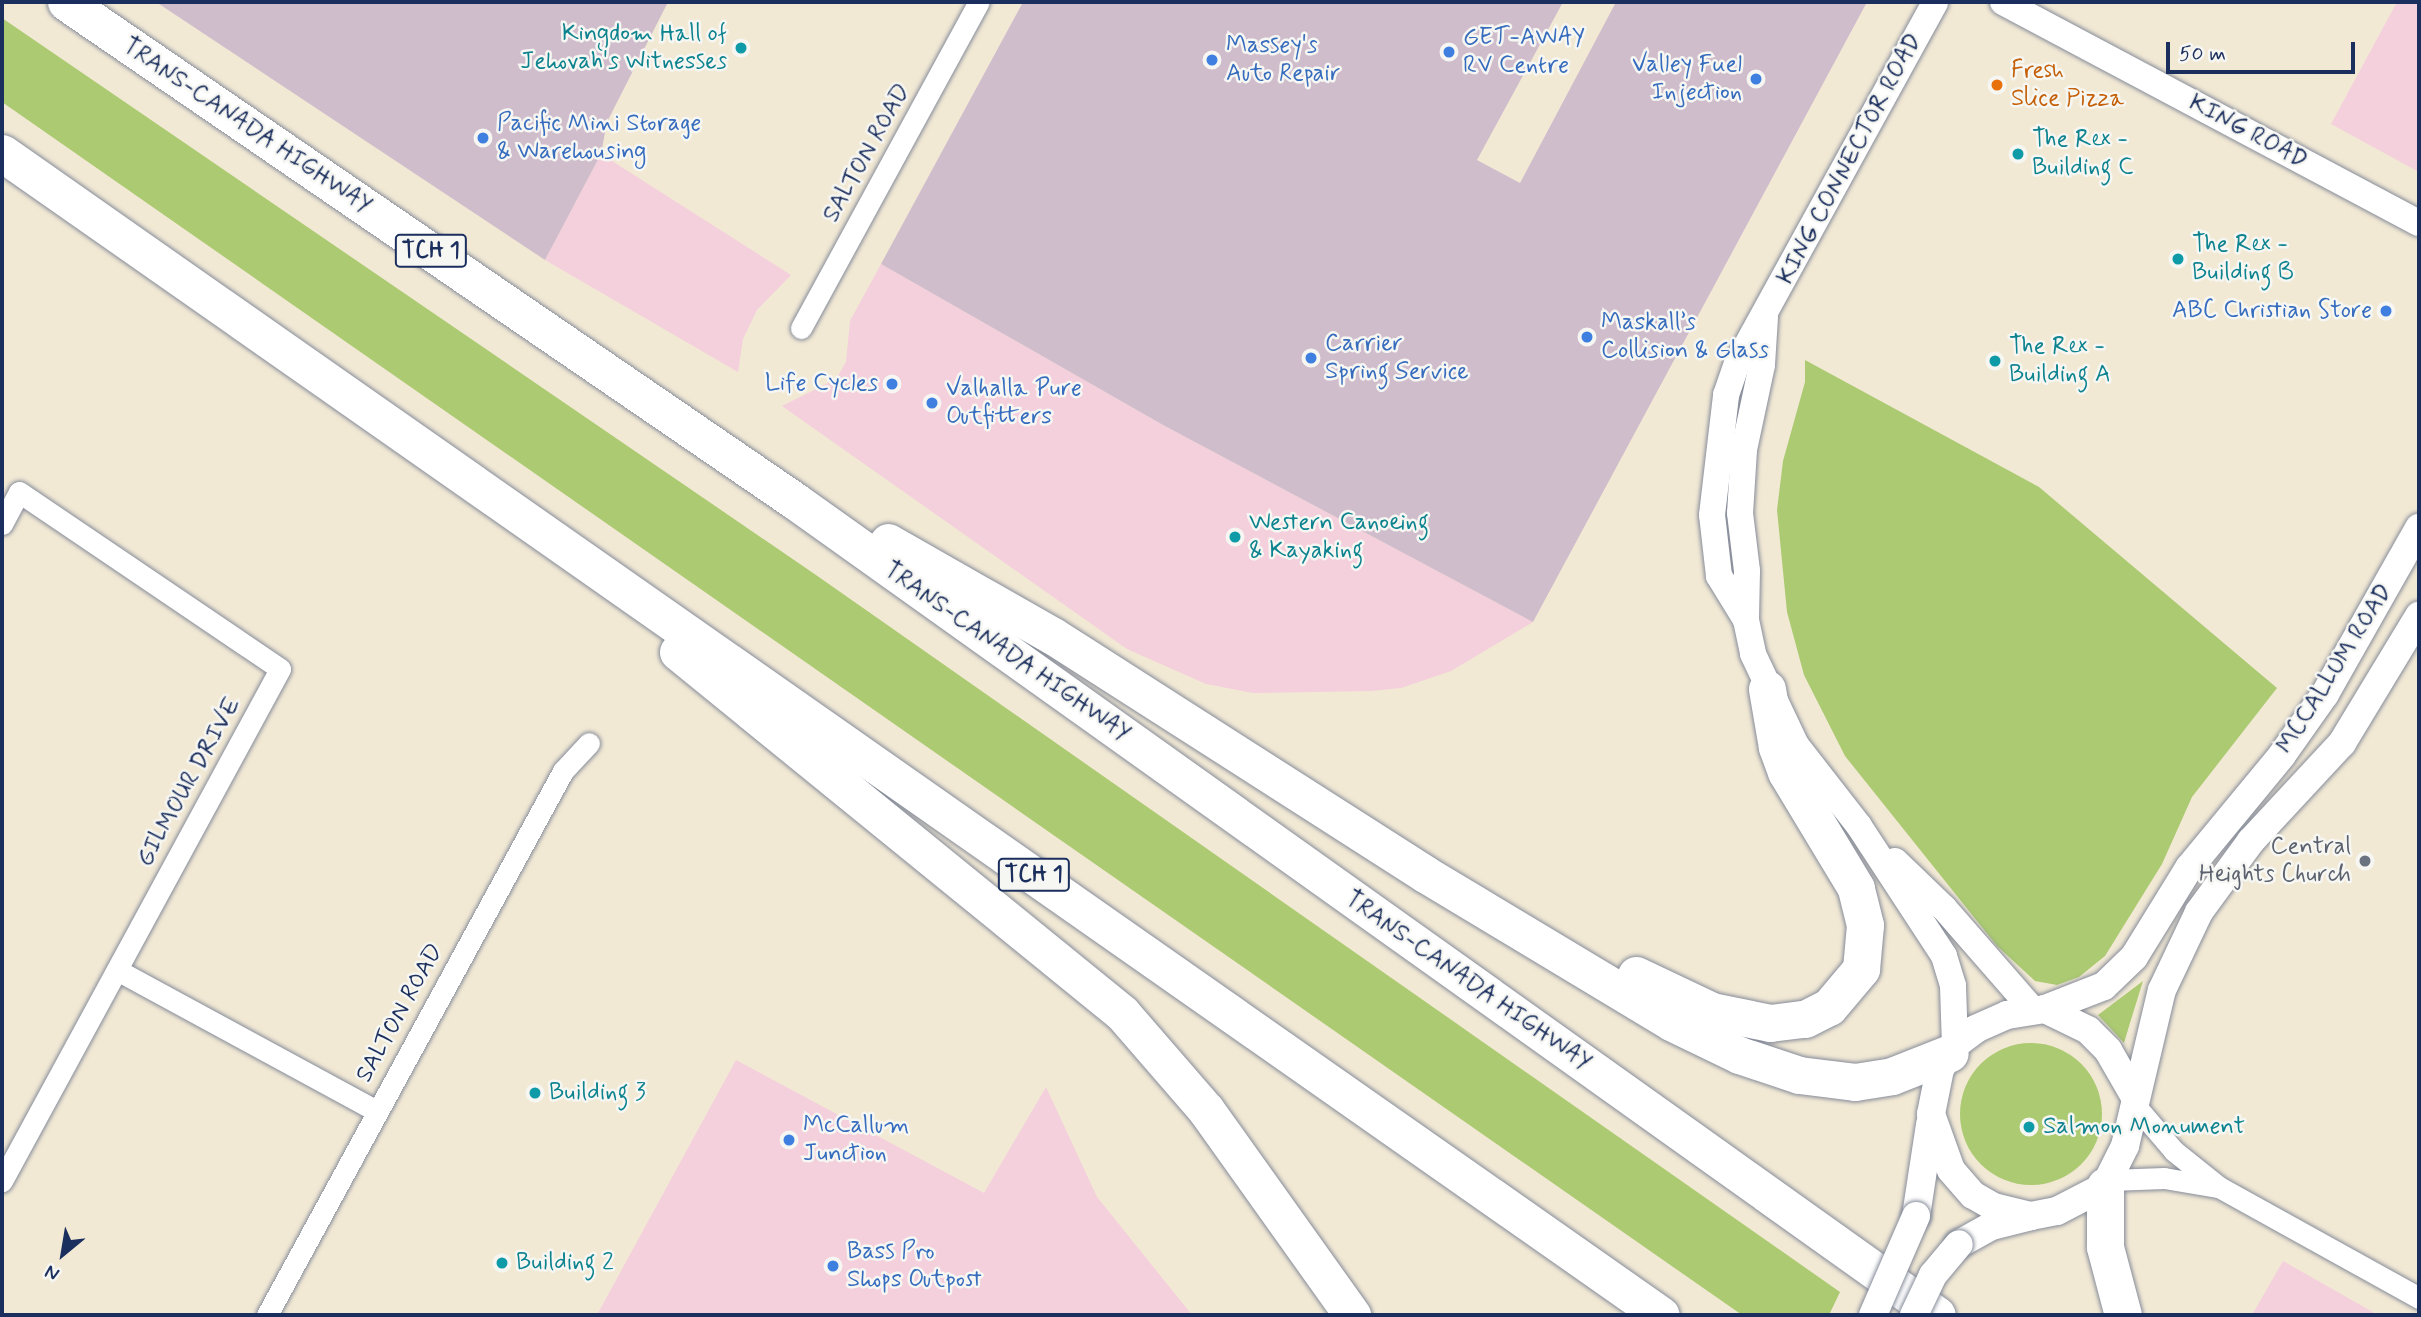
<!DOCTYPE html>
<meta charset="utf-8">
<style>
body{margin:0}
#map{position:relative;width:2421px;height:1317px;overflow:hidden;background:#f2e9d5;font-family:Mynerve,sans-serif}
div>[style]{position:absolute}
.built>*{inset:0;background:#f4cfdc}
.industrial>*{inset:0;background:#d0bdcc}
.green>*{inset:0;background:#abca71}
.round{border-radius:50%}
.roads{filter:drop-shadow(0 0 2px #868c9a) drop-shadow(0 0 2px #868c9a)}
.minor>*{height:21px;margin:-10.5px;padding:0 10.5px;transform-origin:10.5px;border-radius:10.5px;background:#fff}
.tertiary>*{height:26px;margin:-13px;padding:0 13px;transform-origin:13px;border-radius:13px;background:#fff}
.secondary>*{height:28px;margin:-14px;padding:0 14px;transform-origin:14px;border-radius:14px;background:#fff}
.motorway>*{height:37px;margin:-18.5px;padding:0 18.5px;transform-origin:18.5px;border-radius:18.5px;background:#fff}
.bridges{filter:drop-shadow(0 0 2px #868c9a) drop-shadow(0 0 2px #868c9a)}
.secondary-bridge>*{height:28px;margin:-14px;padding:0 14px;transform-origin:14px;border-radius:14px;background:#fff}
.dots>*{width:19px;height:19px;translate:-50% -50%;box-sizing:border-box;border:4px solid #f6f6f2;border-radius:50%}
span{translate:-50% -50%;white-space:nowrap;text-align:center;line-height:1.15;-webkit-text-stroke:5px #f6f6f2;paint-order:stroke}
.shield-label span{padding:2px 5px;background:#f6f6f2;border:2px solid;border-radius:5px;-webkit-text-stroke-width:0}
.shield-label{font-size:23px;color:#1b2f5e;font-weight:700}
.culture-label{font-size:24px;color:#0d838f}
.right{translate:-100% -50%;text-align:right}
.left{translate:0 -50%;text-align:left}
.shop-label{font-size:24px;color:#366cbe}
.food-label{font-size:24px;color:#c56008}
.street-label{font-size:24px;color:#1b2f5e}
.worship-label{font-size:24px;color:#5b616d}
.frame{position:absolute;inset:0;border:4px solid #1b2f5e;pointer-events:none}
.north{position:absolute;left:28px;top:1219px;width:70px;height:70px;-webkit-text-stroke:5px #f6f6f2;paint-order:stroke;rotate:210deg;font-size:19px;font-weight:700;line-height:28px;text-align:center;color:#1b2f5e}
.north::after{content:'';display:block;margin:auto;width:24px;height:32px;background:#1b2f5e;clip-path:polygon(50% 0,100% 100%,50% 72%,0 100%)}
.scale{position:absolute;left:2166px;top:42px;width:189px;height:32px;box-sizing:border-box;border:4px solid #1b2f5e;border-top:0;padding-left:9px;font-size:21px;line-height:24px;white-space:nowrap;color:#1b2f5e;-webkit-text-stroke:5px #f6f6f2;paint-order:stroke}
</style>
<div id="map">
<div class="built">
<div style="clip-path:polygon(2397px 2px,2419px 2px,2419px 172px,2331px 124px)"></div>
<div style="clip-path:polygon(601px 154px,791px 275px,757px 310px,743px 339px,738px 372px,545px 260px)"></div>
<div style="clip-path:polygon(881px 264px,1163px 425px,1533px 622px,1451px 671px,1401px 688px,1371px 691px,1253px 693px,1206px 684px,1127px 649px,782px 406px,836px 379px,846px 362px,850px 321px)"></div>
<div style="clip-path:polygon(736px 1060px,984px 1193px,1046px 1087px,1097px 1197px,1192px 1315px,597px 1315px)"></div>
<div style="clip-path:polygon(2283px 1261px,2378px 1315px,2252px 1315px)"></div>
</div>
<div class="industrial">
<div style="clip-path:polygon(156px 2px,668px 2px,607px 122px,601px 154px,545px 260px)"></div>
<div style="clip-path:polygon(1023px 2px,1563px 2px,1477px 160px,1520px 183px,1616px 2px,1867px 2px,1533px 622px,1163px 425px,881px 264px)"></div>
</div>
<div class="green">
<div style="clip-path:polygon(2px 18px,816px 575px,1840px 1292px,1829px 1315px,1742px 1315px,2px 102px)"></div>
<div style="clip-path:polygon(1805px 360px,2039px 487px,2277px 688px,2192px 797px,2162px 864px,2105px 956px,2079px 977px,2057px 985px,2035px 981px,1997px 946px,1845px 756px,1804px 675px,1787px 612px,1777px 510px,1783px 461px,1805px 382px)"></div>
<div style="clip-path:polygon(2143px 981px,2130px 1023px,2124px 1043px,2098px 1015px)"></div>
<div class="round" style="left:1960px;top:1043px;width:142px;height:142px"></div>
</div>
<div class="roads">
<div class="minor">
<div style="left:801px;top:328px;width:371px;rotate:-61.4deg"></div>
<div style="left:2px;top:524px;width:36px;rotate:-62deg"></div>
<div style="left:19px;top:492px;width:315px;rotate:34.1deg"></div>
<div style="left:280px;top:669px;width:583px;rotate:118.5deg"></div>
<div style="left:117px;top:970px;width:296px;rotate:28.5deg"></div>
<div style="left:2134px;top:1104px;width:62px;rotate:49.6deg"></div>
<div style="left:2174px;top:1151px;width:58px;rotate:38.7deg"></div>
<div style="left:2219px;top:1187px;width:229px;rotate:29deg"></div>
<div style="left:2110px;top:1180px;width:54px;rotate:-2.1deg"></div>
<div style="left:2164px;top:1178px;width:54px;rotate:9.6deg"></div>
<div style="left:267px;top:1315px;width:619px;rotate:-61.45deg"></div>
<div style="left:563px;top:771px;width:38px;rotate:-47deg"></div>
</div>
<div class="tertiary">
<div style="left:2003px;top:2px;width:471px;rotate:28deg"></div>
<div style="left:1765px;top:317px;width:48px;rotate:93.6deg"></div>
<div style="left:1762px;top:365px;width:87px;rotate:102deg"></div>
<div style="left:1744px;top:450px;width:63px;rotate:93.6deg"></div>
<div style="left:1740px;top:513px;width:58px;rotate:83.1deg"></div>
<div style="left:1747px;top:571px;width:49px;rotate:91.2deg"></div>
<div style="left:1746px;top:620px;width:35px;rotate:78deg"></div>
<div style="left:1753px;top:654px;width:101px;rotate:64.7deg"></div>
<div style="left:1796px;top:745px;width:103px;rotate:52.1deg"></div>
<div style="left:1859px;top:826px;width:155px;rotate:56.8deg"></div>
<div style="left:1944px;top:956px;width:31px;rotate:73deg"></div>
<div style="left:1953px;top:986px;width:59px;rotate:88.1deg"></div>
<div style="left:1746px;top:620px;width:52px;rotate:-121.5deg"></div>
<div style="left:1719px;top:576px;width:61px;rotate:-96.5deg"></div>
<div style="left:1712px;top:515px;width:121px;rotate:-83.3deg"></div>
<div style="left:1726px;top:395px;width:36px;rotate:-71deg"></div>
<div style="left:1738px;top:361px;width:409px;rotate:-61.2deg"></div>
<div style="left:1895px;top:861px;width:68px;rotate:43.8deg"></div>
<div style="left:1944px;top:908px;width:137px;rotate:48.9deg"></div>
</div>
<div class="secondary">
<div style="left:2045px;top:1009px;width:63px;rotate:-21.3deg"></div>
<div style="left:2104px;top:986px;width:42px;rotate:-44deg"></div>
<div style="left:2134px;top:957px;width:105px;rotate:-58.3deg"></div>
<div style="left:2189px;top:868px;width:146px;rotate:-50.5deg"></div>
<div style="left:2282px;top:755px;width:75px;rotate:-54.8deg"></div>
<div style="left:2325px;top:694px;width:191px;rotate:-60.5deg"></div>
<div style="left:2135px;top:1097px;width:54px;rotate:-119.9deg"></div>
<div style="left:2108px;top:1050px;width:28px;rotate:-135deg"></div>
<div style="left:2088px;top:1030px;width:48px;rotate:-154deg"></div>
<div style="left:2045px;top:1009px;width:38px;rotate:171deg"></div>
<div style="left:2007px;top:1015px;width:34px;rotate:156deg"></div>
<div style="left:1976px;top:1029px;width:26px;rotate:143deg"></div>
<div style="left:1955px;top:1045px;width:28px;rotate:122deg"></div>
<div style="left:1940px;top:1069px;width:46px;rotate:101.3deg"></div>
<div style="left:1931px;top:1114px;width:59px;rotate:70.3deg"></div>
<div style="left:1951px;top:1170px;width:33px;rotate:49deg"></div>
<div style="left:1973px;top:1195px;width:24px;rotate:30deg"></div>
<div style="left:1994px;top:1207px;width:38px;rotate:14deg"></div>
<div style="left:2031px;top:1216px;width:26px;rotate:-11deg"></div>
<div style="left:2057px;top:1211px;width:54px;rotate:-27.5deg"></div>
<div style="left:2105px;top:1186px;width:45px;rotate:-63.4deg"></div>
<div style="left:2125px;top:1146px;width:160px;rotate:-76.7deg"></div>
<div style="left:2162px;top:990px;width:86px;rotate:-64.6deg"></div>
<div style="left:2199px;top:912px;width:88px;rotate:-53.8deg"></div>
<div style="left:2251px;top:841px;width:134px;rotate:-47.1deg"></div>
<div style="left:2342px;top:743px;width:149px;rotate:-58.8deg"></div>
<div style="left:1916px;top:1216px;width:93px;rotate:-81.3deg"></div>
<div style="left:1959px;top:1244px;width:38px;rotate:-29deg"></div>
<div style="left:1992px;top:1226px;width:36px;rotate:-14deg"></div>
</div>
<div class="motorway">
<div style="left:66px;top:2px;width:883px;rotate:34.39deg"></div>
<div style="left:795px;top:501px;width:1402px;rotate:35.48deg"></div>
<div style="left:2px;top:153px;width:2025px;rotate:35.01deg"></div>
<div style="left:888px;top:542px;width:190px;rotate:29.7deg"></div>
<div style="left:1053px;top:636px;width:442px;rotate:32.6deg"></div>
<div style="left:1425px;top:874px;width:287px;rotate:31deg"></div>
<div style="left:1671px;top:1022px;width:76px;rotate:25.9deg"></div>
<div style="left:1739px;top:1055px;width:63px;rotate:18.4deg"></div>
<div style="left:1799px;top:1075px;width:56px;rotate:7.1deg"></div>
<div style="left:1855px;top:1082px;width:37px;rotate:-9deg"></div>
<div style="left:1892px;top:1076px;width:62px;rotate:-21.6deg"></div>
<div style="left:678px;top:652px;width:572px;rotate:39.11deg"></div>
<div style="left:1122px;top:1013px;width:128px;rotate:49.1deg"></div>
<div style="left:1206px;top:1110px;width:252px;rotate:54.5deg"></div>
<div style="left:1636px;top:975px;width:84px;rotate:25.3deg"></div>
<div style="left:1712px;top:1011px;width:59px;rotate:11.7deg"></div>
<div style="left:1770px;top:1023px;width:35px;rotate:-7deg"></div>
<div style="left:1805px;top:1019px;width:27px;rotate:-27deg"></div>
<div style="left:1829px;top:1007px;width:50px;rotate:-49.9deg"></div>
<div style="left:1861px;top:969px;width:44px;rotate:-84.8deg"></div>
<div style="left:1865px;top:925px;width:38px;rotate:-104deg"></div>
<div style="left:1856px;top:888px;width:135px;rotate:-121.1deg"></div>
<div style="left:1786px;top:772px;width:27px;rotate:-110deg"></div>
<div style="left:1777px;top:747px;width:59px;rotate:-99.8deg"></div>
<div style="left:2105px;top:1186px;width:61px;rotate:90deg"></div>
<div style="left:2105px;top:1247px;width:70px;rotate:75.2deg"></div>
</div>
</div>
<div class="bridges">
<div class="secondary-bridge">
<div style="left:1873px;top:1315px;width:108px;rotate:-66.5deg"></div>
<div style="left:1914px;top:1315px;width:44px;rotate:-64.6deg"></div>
<div style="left:1933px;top:1275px;width:40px;rotate:-50deg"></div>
</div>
</div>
<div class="dots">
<div style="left:741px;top:48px;background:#0f9aa8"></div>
<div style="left:1449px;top:52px;background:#3f7fe0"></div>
<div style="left:1212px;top:60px;background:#3f7fe0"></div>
<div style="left:1756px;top:79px;background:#3f7fe0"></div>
<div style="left:1997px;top:85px;background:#e8710a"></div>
<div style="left:483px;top:138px;background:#3f7fe0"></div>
<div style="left:2018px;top:154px;background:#0f9aa8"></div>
<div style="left:2178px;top:259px;background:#0f9aa8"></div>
<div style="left:2386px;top:311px;background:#3f7fe0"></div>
<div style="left:1587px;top:337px;background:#3f7fe0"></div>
<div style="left:1311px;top:358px;background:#3f7fe0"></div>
<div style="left:1995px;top:361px;background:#0f9aa8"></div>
<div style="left:892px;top:384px;background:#3f7fe0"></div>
<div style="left:932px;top:403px;background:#3f7fe0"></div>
<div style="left:1235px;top:537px;background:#0f9aa8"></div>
<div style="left:2365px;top:861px;background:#6b7280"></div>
<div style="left:535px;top:1093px;background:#0f9aa8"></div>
<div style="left:2029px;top:1127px;background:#0f9aa8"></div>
<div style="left:789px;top:1140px;background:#3f7fe0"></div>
<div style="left:502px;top:1263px;background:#0f9aa8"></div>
<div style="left:833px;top:1266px;background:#3f7fe0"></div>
</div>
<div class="shield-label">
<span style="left:431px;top:251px">TCH 1</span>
<span style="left:1034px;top:875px">TCH 1</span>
</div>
<div class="culture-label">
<span class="right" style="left:727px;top:48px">Kingdom Hall of<br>Jehovah's Witnesses</span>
<span class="left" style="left:2032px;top:154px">The Rex -<br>Building C</span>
<span class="left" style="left:2192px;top:259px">The Rex -<br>Building B</span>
<span class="left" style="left:2009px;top:361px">The Rex -<br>Building A</span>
<span class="left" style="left:1249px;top:537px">Western Canoeing<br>&amp; Kayaking</span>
<span class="left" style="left:549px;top:1093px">Building 3</span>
<span class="left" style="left:2043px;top:1127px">Salmon Monument</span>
<span class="left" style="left:516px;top:1263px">Building 2</span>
</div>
<div class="shop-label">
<span class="left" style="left:1463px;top:52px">GET-AWAY<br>RV Centre</span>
<span class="left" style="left:1226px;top:60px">Massey's<br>Auto Repair</span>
<span class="right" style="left:1742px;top:79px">Valley Fuel<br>Injection</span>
<span class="left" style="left:497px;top:138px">Pacific Mini Storage<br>&amp; Warehousing</span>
<span class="right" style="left:2372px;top:311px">ABC Christian Store</span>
<span class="left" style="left:1601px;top:337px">Maskall’s<br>Collision &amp; Glass</span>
<span class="left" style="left:1325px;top:358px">Carrier<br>Spring Service</span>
<span class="right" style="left:878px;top:384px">Life Cycles</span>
<span class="left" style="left:946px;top:403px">Valhalla Pure<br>Outfitters</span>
<span class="left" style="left:803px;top:1140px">McCallum<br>Junction</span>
<span class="left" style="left:847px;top:1266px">Bass Pro<br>Shops Outpost</span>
</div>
<div class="food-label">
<span class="left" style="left:2011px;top:85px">Fresh<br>Slice Pizza</span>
</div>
<div class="street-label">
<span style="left:247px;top:126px;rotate:34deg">TRANS-CANADA HIGHWAY</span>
<span style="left:2248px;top:132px;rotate:28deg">KING ROAD</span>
<span style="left:867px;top:153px;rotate:-61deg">SALTON ROAD</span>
<span style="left:1850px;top:159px;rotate:-62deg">KING CONNECTOR ROAD</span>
<span style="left:1007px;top:652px;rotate:35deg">TRANS-CANADA HIGHWAY</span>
<span style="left:2335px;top:669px;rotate:-58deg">MCCALLUM ROAD</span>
<span style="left:189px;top:782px;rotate:-61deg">GILMOUR DRIVE</span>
<span style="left:1468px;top:981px;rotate:35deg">TRANS-CANADA HIGHWAY</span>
<span style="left:400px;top:1013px;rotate:-61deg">SALTON ROAD</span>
</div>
<div class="worship-label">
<span class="right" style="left:2351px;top:861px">Central<br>Heights Church</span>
</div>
<div class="frame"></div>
<div class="north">N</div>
<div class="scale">50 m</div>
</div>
